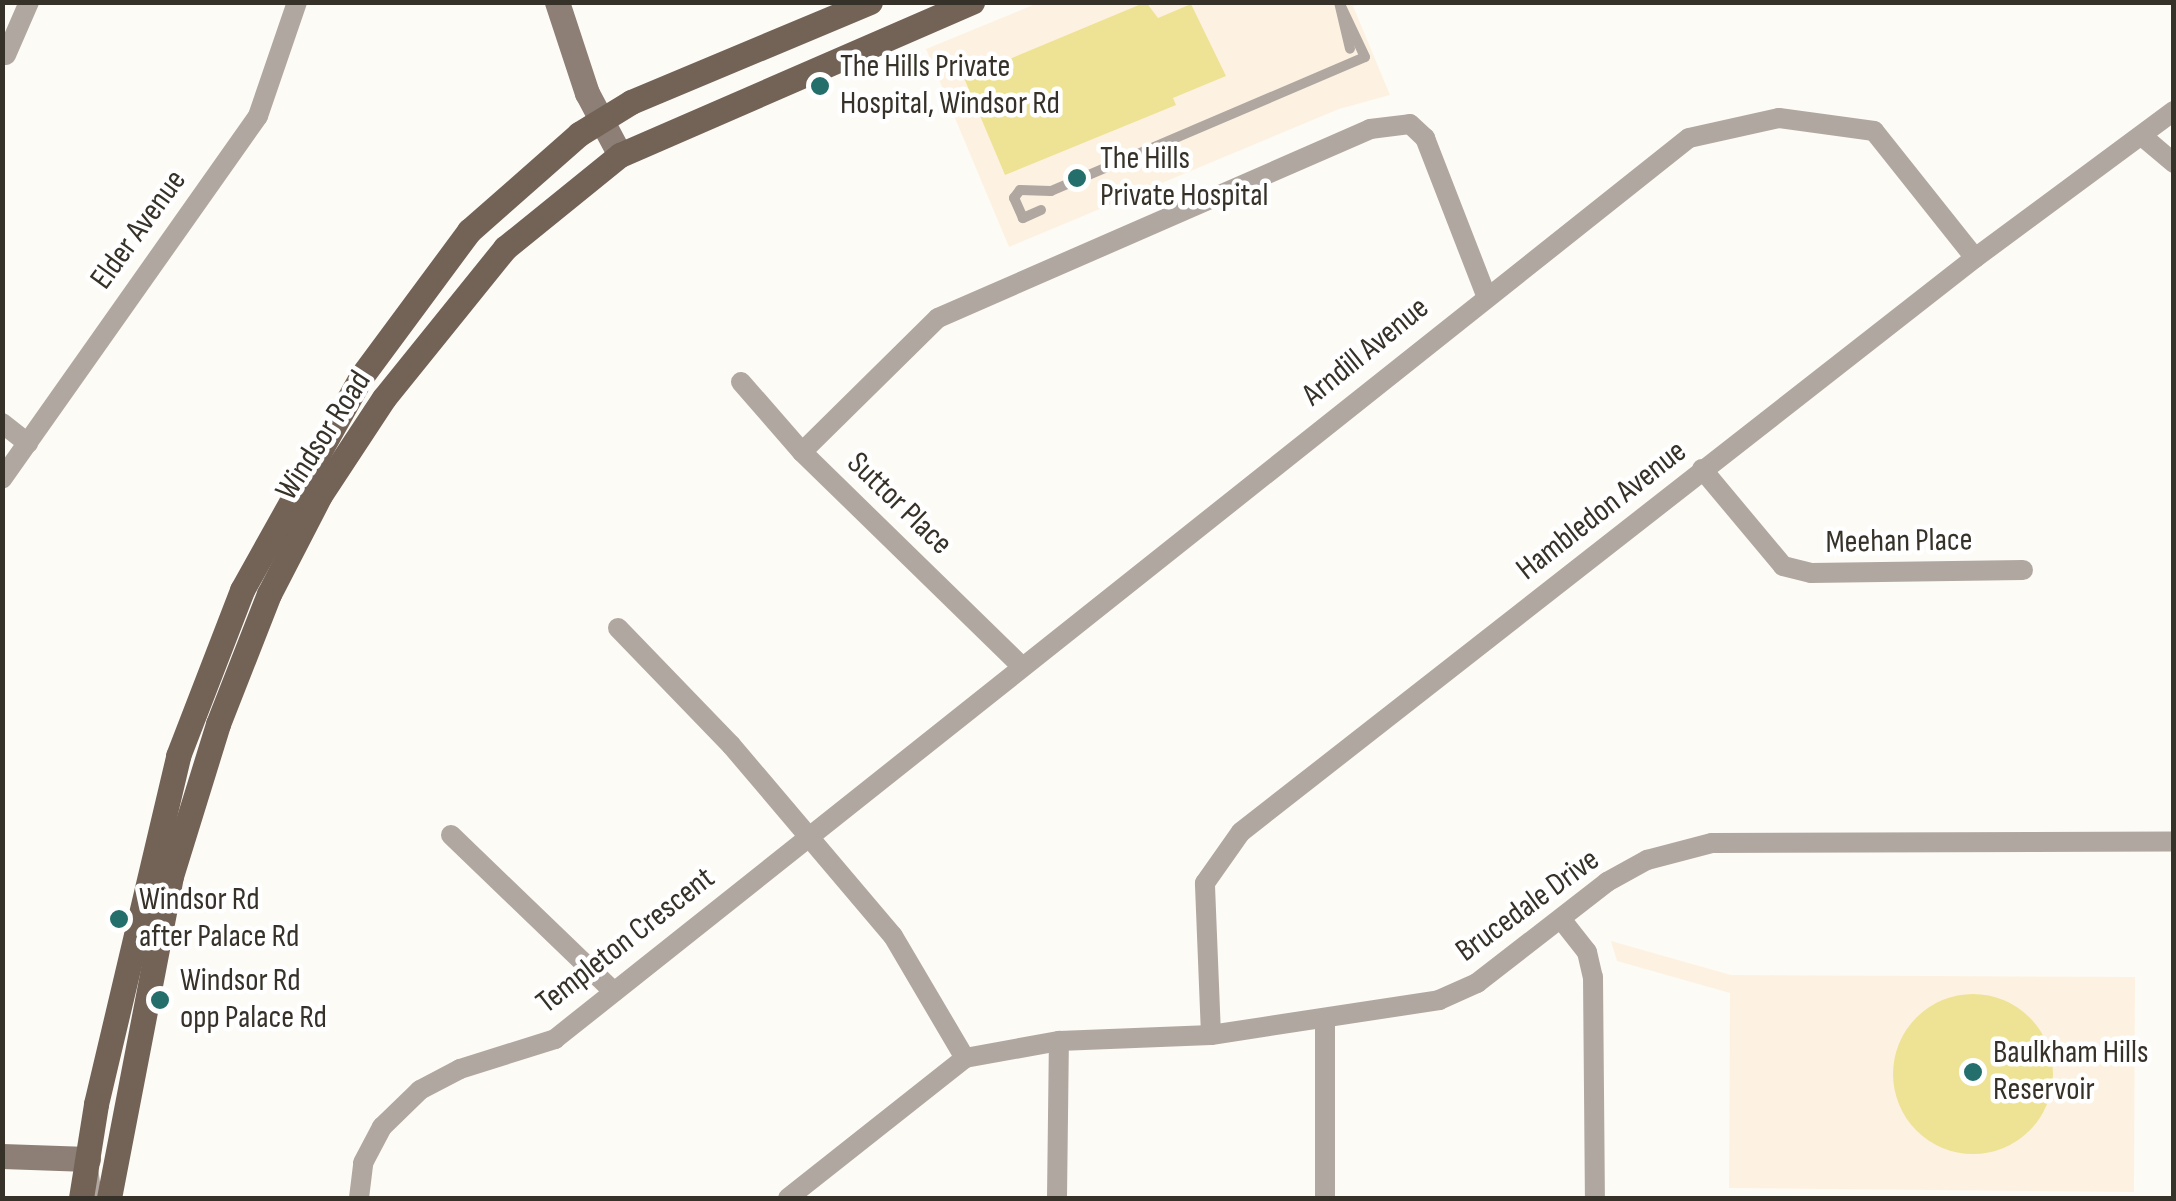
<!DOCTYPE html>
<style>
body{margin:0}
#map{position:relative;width:2176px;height:1201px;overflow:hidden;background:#fdfbf6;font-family:"Sofia Sans Condensed",sans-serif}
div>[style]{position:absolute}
.built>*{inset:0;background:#fdf2e1}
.building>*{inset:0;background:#eee395}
.round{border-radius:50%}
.lane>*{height:10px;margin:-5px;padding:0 5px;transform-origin:5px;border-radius:5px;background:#b1a7a1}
.street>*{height:20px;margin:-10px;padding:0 10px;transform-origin:10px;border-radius:10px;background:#b1a7a1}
.secondary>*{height:25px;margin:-12.5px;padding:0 12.5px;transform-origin:12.5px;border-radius:12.5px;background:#8d7f76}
.primary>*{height:25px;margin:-12.5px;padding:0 12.5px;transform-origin:12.5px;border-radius:12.5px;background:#736357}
.dots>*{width:28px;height:28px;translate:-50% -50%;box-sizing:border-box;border:5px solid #fff;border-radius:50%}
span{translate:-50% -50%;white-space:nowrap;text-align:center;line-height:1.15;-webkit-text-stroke:9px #fff;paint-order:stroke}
.poi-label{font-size:32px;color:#373229}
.left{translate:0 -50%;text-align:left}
.street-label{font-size:32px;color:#373229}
.frame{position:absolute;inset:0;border:5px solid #373229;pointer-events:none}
</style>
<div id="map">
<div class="built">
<div style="clip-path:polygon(1038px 3px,1370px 3px,1353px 6px,1390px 95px,1339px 109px,1009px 247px,926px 49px)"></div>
<div style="clip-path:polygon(1611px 941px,1731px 975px,2135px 977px,2134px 1192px,1729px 1188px,1730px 993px,1617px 961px)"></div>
</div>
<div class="building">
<div style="clip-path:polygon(1146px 2px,1158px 18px,1191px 4px,1226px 76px,1173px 98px,1176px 105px,1005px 175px,964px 78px)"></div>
<div class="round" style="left:1893px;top:994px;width:160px;height:160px"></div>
</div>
<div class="lane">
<div style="left:1339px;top:2px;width:48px;rotate:76.8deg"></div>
<div style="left:1041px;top:210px;width:20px;rotate:156deg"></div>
<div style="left:1023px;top:218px;width:22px;rotate:-114deg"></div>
<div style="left:1014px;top:198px;width:10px;rotate:-53deg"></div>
<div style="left:1020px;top:190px;width:31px;rotate:2deg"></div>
<div style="left:1051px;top:191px;width:341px;rotate:-23.1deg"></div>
<div style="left:1365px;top:57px;width:61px;rotate:-115.3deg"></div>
<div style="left:93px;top:1168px;width:30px;rotate:82deg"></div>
</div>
<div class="street">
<div style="left:6px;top:55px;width:58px;rotate:-66.5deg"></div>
<div style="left:2142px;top:136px;width:42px;rotate:40.2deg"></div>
<div style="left:741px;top:382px;width:93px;rotate:48.9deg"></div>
<div style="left:802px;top:452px;width:303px;rotate:44.3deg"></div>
<div style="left:2px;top:423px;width:33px;rotate:38deg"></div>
<div style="left:802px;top:452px;width:191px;rotate:-44.6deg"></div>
<div style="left:938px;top:318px;width:472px;rotate:-23.6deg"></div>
<div style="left:1370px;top:129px;width:40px;rotate:-7.1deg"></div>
<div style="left:1410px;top:124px;width:21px;rotate:43deg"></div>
<div style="left:1425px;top:138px;width:168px;rotate:68.8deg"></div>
<div style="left:1702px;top:469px;width:126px;rotate:50.1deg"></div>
<div style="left:1783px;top:566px;width:29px;rotate:14deg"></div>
<div style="left:1811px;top:573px;width:212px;rotate:-0.8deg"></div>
<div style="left:2px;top:479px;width:444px;rotate:-54.8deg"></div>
<div style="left:258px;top:116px;width:120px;rotate:-71.1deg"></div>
<div style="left:618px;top:628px;width:163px;rotate:46deg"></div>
<div style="left:731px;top:745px;width:250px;rotate:49.7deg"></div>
<div style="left:893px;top:936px;width:142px;rotate:59.5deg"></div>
<div style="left:451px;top:835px;width:226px;rotate:43.9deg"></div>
<div style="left:1561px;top:919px;width:42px;rotate:51.8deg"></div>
<div style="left:1587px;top:952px;width:26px;rotate:77deg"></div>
<div style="left:1593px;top:977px;width:221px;rotate:89.5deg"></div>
<div style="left:1325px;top:1020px;width:178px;rotate:90deg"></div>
<div style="left:1211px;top:1035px;width:152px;rotate:-92.3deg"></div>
<div style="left:1205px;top:883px;width:62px;rotate:-54.8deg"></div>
<div style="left:1241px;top:832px;width:932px;rotate:-38.03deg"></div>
<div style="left:1975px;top:258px;width:247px;rotate:-36.5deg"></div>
<div style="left:359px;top:1198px;width:35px;rotate:-83deg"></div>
<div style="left:363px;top:1163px;width:41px;rotate:-62.2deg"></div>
<div style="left:382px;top:1127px;width:53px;rotate:-44.2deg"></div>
<div style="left:420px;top:1090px;width:45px;rotate:-27.7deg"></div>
<div style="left:460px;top:1069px;width:100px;rotate:-17.5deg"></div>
<div style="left:555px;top:1039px;width:1448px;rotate:-38.47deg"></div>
<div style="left:1689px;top:138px;width:92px;rotate:-12.5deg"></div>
<div style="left:1779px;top:118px;width:96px;rotate:7.8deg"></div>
<div style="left:1874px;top:131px;width:162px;rotate:51.5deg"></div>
<div style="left:788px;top:1198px;width:226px;rotate:-38.3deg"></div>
<div style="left:965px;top:1058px;width:96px;rotate:-10.3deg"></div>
<div style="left:1059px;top:1041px;width:152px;rotate:-2.3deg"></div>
<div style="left:1211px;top:1035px;width:231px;rotate:-8.7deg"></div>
<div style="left:1439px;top:1000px;width:42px;rotate:-24.1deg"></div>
<div style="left:1477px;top:983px;width:165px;rotate:-37.8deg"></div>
<div style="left:1607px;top:882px;width:46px;rotate:-28.8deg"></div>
<div style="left:1647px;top:860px;width:67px;rotate:-14.7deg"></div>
<div style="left:1712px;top:843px;width:462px;rotate:-0.2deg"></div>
<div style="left:1057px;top:1198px;width:157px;rotate:-89.3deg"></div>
</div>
<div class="secondary">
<div style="left:557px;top:2px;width:96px;rotate:71.8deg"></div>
<div style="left:587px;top:93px;width:70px;rotate:62deg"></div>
<div style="left:2px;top:1156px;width:86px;rotate:2deg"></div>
</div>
<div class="primary">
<div style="left:81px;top:1198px;width:95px;rotate:-80.9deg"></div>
<div style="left:96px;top:1104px;width:358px;rotate:-76.7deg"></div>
<div style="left:178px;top:756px;width:178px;rotate:-68.9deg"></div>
<div style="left:242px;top:590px;width:244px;rotate:-60.8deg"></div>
<div style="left:361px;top:377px;width:182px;rotate:-53.5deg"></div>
<div style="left:469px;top:231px;width:147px;rotate:-41.4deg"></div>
<div style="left:579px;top:134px;width:61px;rotate:-31.6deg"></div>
<div style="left:631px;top:102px;width:259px;rotate:-22.7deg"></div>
<div style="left:109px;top:1198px;width:328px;rotate:-79.1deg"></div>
<div style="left:171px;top:876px;width:159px;rotate:-72.8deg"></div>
<div style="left:218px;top:724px;width:140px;rotate:-68.6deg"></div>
<div style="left:269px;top:594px;width:111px;rotate:-62.7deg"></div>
<div style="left:320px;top:495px;width:116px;rotate:-56.6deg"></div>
<div style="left:384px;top:398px;width:193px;rotate:-51.1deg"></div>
<div style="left:505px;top:248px;width:148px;rotate:-39deg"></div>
<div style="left:620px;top:155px;width:384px;rotate:-23.5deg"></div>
</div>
<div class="dots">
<div style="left:820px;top:86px;background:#246e6b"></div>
<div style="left:1077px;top:178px;background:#246e6b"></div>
<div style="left:119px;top:919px;background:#246e6b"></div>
<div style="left:160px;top:1000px;background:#246e6b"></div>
<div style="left:1973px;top:1072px;background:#246e6b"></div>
</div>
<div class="poi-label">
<span class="left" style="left:840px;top:86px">The Hills Private<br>Hospital, Windsor Rd</span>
<span class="left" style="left:1100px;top:178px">The Hills<br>Private Hospital</span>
<span class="left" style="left:139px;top:919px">Windsor Rd<br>after Palace Rd</span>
<span class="left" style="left:180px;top:1000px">Windsor Rd<br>opp Palace Rd</span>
<span class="left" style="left:1993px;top:1072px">Baulkham Hills<br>Reservoir</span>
</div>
<div class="street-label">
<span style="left:139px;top:230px;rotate:-54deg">Elder Avenue</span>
<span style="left:1366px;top:352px;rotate:-39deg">Arndill Avenue</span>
<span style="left:324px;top:436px;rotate:-57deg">Windsor Road</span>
<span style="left:899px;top:504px;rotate:44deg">Suttor Place</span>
<span style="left:1602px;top:511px;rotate:-38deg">Hambledon Avenue</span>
<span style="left:1899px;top:542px;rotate:-1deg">Meehan Place</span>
<span style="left:1528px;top:906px;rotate:-36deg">Brucedale Drive</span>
<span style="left:626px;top:941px;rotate:-38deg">Templeton Crescent</span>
</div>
<div class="frame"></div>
</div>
